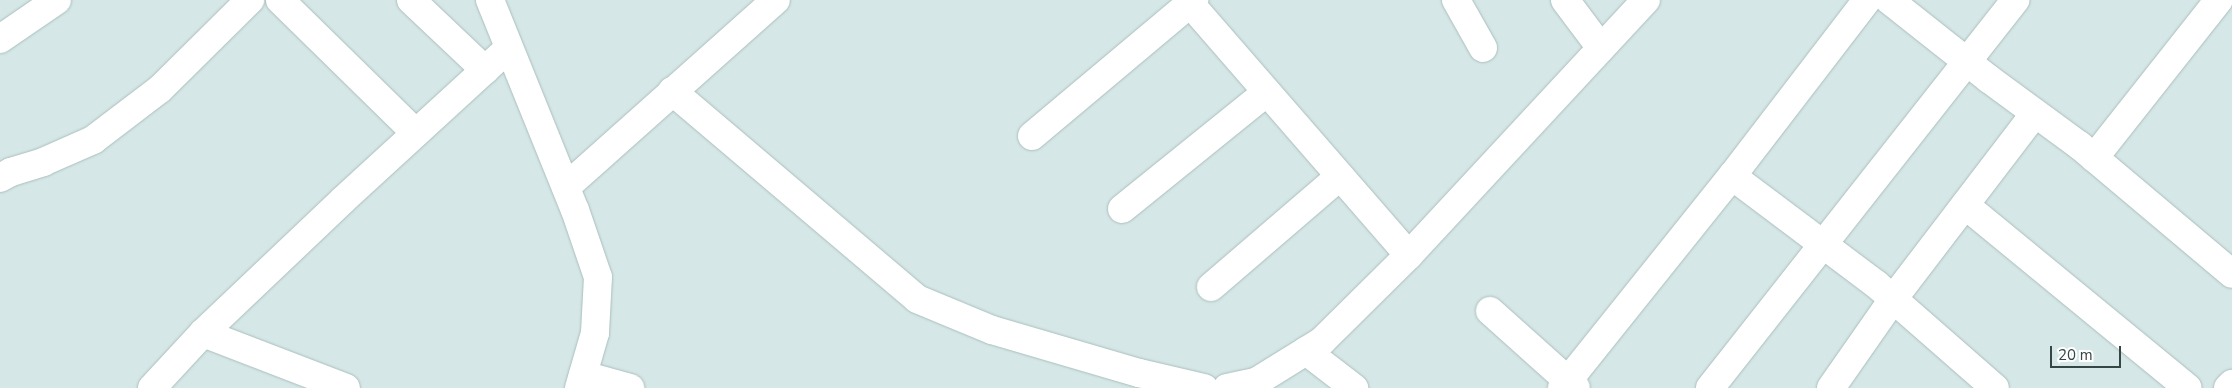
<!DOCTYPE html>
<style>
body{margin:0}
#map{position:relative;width:2232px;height:388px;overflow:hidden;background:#e7f3f3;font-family:"Nunito Sans",sans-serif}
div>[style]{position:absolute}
.residential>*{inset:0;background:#d5e7e6;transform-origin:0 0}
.roads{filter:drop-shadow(0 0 1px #aabfbd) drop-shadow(0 0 1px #aabfbd)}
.minor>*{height:28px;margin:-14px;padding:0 14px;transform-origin:14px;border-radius:14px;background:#fff}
.tertiary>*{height:28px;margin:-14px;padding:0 14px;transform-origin:14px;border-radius:14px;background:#fff}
span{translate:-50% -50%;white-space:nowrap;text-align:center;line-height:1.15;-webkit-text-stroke:5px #fff;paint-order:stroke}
.scale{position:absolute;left:2050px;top:346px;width:71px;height:22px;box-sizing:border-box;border:2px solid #364644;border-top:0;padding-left:6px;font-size:15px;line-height:18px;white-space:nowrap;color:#364644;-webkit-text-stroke:4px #fff;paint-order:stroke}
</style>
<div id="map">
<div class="residential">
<div style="left:0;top:0;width:2232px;height:388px"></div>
</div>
<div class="roads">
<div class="minor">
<div style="left:280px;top:0;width:190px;rotate:44.4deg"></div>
<div style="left:411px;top:0;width:102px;rotate:43.4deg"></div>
<div style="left:1187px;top:0;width:338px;rotate:49deg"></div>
<div style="left:1456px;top:0;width:55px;rotate:60.6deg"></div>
<div style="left:1565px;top:0;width:60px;rotate:53.1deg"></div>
<div style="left:1889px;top:0;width:127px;rotate:38.3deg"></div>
<div style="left:1989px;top:79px;width:112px;rotate:36.3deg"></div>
<div style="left:2079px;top:145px;width:200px;rotate:40.1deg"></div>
<div style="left:0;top:39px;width:69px;rotate:-34.4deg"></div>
<div style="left:672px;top:91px;width:321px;rotate:40.3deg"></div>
<div style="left:917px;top:299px;width:81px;rotate:22.5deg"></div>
<div style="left:992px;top:330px;width:153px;rotate:16.3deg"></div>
<div style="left:1139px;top:373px;width:67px;rotate:13deg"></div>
<div style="left:1032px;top:136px;width:212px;rotate:-40deg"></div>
<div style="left:2094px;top:158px;width:201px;rotate:-51.7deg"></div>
<div style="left:1732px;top:176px;width:180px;rotate:36.9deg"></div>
<div style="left:1876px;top:284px;width:158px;rotate:41.2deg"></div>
<div style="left:0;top:178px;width:13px;rotate:-29deg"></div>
<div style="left:11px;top:172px;width:34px;rotate:-17deg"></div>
<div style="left:43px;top:162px;width:55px;rotate:-23.7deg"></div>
<div style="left:93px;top:140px;width:84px;rotate:-37.3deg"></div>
<div style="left:160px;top:89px;width:127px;rotate:-44.7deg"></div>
<div style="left:566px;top:187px;width:281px;rotate:-41.7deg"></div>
<div style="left:1965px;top:205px;width:288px;rotate:39.4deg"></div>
<div style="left:1122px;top:209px;width:186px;rotate:-38.9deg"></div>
<div style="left:1211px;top:287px;width:170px;rotate:-40.7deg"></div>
<div style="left:1490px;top:311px;width:115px;rotate:41.8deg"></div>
<div style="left:203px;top:333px;width:153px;rotate:21deg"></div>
<div style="left:1306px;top:351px;width:61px;rotate:37.6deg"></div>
<div style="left:583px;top:375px;width:49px;rotate:15.5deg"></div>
<div style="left:152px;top:388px;width:75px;rotate:-47.2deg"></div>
<div style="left:203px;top:333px;width:193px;rotate:-43.5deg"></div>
<div style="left:343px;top:200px;width:225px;rotate:-42.5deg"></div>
<div style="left:1227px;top:388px;width:30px;rotate:-12deg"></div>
<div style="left:1256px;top:382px;width:78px;rotate:-31.8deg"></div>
<div style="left:1322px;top:341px;width:122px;rotate:-44.7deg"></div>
<div style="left:1409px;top:255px;width:348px;rotate:-47.1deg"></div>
<div style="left:1562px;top:388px;width:272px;rotate:-51.3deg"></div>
<div style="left:1732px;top:176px;width:222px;rotate:-52.5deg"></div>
<div style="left:1710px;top:388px;width:494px;rotate:-51.8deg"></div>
<div style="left:1831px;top:388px;width:108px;rotate:-55.1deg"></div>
<div style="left:1893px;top:299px;width:234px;rotate:-52.6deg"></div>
<div style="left:2228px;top:388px;width:6px;rotate:-45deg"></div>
</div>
<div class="tertiary">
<div style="left:490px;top:0;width:227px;rotate:68deg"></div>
<div style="left:575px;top:210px;width:71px;rotate:71.1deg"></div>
<div style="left:598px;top:277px;width:56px;rotate:93.1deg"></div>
<div style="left:595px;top:333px;width:57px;rotate:106.2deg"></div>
</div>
</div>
<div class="scale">20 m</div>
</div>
